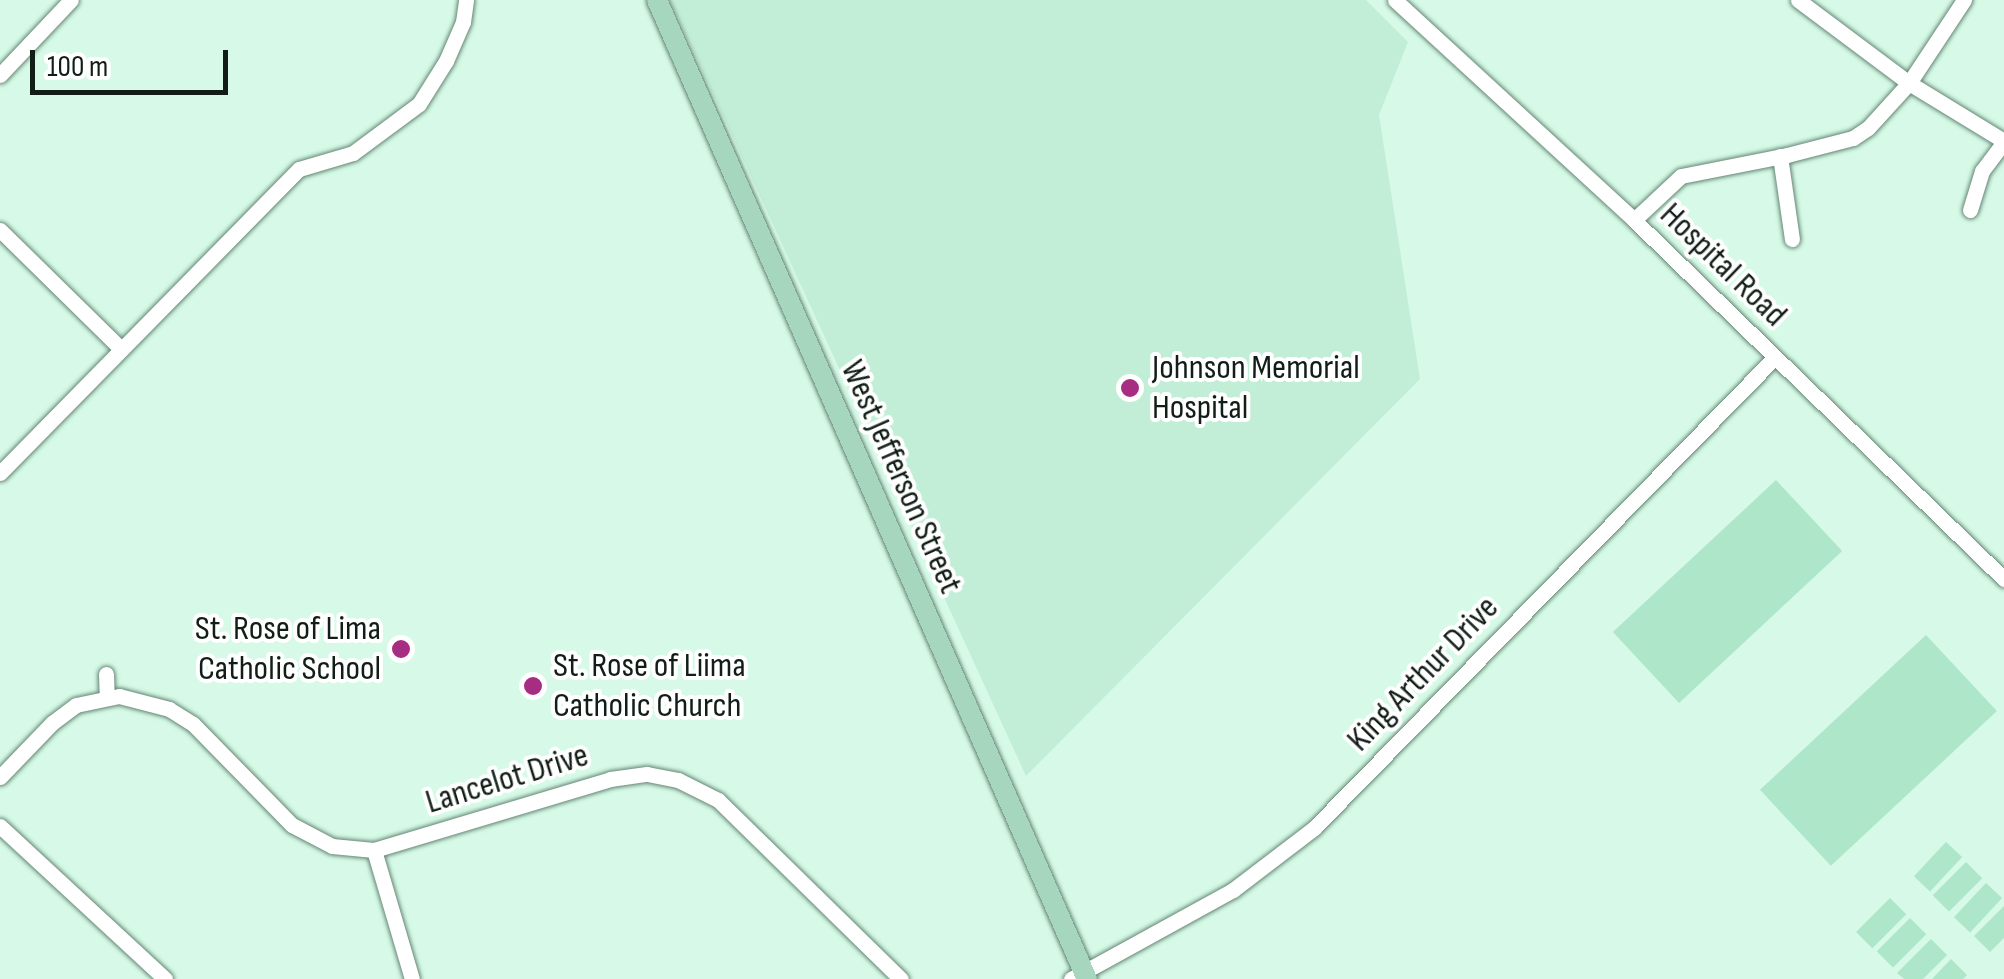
<!DOCTYPE html>
<style>
body{margin:0}
#map{position:relative;width:2004px;height:979px;overflow:hidden;background:#d6fae7;font-family:"Sofia Sans Condensed",sans-serif}
div>[style]{position:absolute}
.built>*{inset:0;background:#c2eed7}
.green>*{inset:0;background:#ade6c8;transform-origin:0 0}
.roads{filter:drop-shadow(0 0 2px #658575) drop-shadow(0 0 2px #658575)}
.minor>*{height:15px;margin:-7.5px;padding:0 7.5px;transform-origin:7.5px;border-radius:7.5px;background:#fff}
.major>*{height:20px;margin:-10px;padding:0 10px;transform-origin:10px;border-radius:10px;background:#a7d6bf}
.dots>*{width:28px;height:28px;translate:-50% -50%;box-sizing:border-box;border:5px solid #fff;border-radius:50%}
span{translate:-50% -50%;white-space:nowrap;text-align:center;line-height:1.15;-webkit-text-stroke:8px #fff;paint-order:stroke}
.street-label{font-size:35px;color:#111e17}
.poi-label{font-size:35px;color:#111e17}
.left{translate:0 -50%;text-align:left}
.right{translate:-100% -50%;text-align:right}
.scale{position:absolute;left:30px;top:50px;width:198px;height:45px;box-sizing:border-box;border:5px solid #111e17;border-top:0;padding-left:12px;font-size:30px;line-height:35px;white-space:nowrap;color:#111e17;-webkit-text-stroke:8px #fff;paint-order:stroke}
</style>
<div id="map">
<div class="built">
<div style="clip-path:polygon(670px 0,1366px 0,1408px 42px,1379px 115px,1420px 379px,1026px 776px)"></div>
</div>
<div class="green">
<div style="left:1776px;top:480px;width:97px;height:223px;rotate:47deg"></div>
<div style="left:1926px;top:635px;width:104px;height:227px;rotate:47deg"></div>
<div style="left:1946px;top:842px;width:22px;height:47px;rotate:43deg"></div>
<div style="left:1966px;top:862px;width:23px;height:47px;rotate:45deg"></div>
<div style="left:1986px;top:883px;width:22px;height:47px;rotate:43deg"></div>
<div style="left:1890px;top:898px;width:23px;height:48px;rotate:45deg"></div>
<div style="clip-path:polygon(2004px 906px,2004px 938px,1990px 952px,1974px 936px)"></div>
<div style="left:1910px;top:918px;width:23px;height:47px;rotate:45deg"></div>
<div style="clip-path:polygon(1931px 939px,1947px 955px,1923px 979px,1904px 979px,1897px 973px)"></div>
<div style="clip-path:polygon(1951px 959px,1967px 975px,1963px 979px,1932px 979px)"></div>
</div>
<div class="roads">
<div class="minor">
<div style="left:1395px;top:0;width:325px;rotate:42.6deg"></div>
<div style="left:1634px;top:220px;width:516px;rotate:44.14deg"></div>
<div style="left:1798px;top:0;width:139px;rotate:36.8deg"></div>
<div style="left:1909px;top:83px;width:111px;rotate:31.4deg"></div>
<div style="left:0;top:75px;width:103px;rotate:-46.6deg"></div>
<div style="left:1780px;top:156px;width:84px;rotate:81.8deg"></div>
<div style="left:1970px;top:210px;width:41px;rotate:-72.9deg"></div>
<div style="left:1982px;top:171px;width:36px;rotate:-53deg"></div>
<div style="left:1634px;top:220px;width:64px;rotate:-43.1deg"></div>
<div style="left:1681px;top:176px;width:108px;rotate:-11.2deg"></div>
<div style="left:1787px;top:155px;width:68px;rotate:-14.4deg"></div>
<div style="left:1853px;top:138px;width:18px;rotate:-34deg"></div>
<div style="left:1868px;top:128px;width:61px;rotate:-47.7deg"></div>
<div style="left:1909px;top:83px;width:100px;rotate:-56.5deg"></div>
<div style="left:0;top:230px;width:170px;rotate:44.5deg"></div>
<div style="left:0;top:473px;width:426px;rotate:-45.5deg"></div>
<div style="left:299px;top:169px;width:56px;rotate:-16.5deg"></div>
<div style="left:353px;top:153px;width:82px;rotate:-36.6deg"></div>
<div style="left:419px;top:104px;width:51px;rotate:-57.9deg"></div>
<div style="left:446px;top:61px;width:43px;rotate:-66.4deg"></div>
<div style="left:463px;top:22px;width:22px;rotate:-82deg"></div>
<div style="left:106px;top:674px;width:23px;rotate:88deg"></div>
<div style="left:0;top:777px;width:75px;rotate:-46.1deg"></div>
<div style="left:52px;top:723px;width:30px;rotate:-37deg"></div>
<div style="left:76px;top:705px;width:44px;rotate:-11.8deg"></div>
<div style="left:119px;top:696px;width:52px;rotate:14.6deg"></div>
<div style="left:169px;top:709px;width:28px;rotate:32deg"></div>
<div style="left:193px;top:724px;width:141px;rotate:45.6deg"></div>
<div style="left:292px;top:825px;width:45px;rotate:27.7deg"></div>
<div style="left:332px;top:846px;width:42px;rotate:5.4deg"></div>
<div style="left:374px;top:850px;width:246px;rotate:-16.7deg"></div>
<div style="left:610px;top:779px;width:37px;rotate:-8deg"></div>
<div style="left:647px;top:774px;width:32px;rotate:11deg"></div>
<div style="left:678px;top:780px;width:45px;rotate:26.6deg"></div>
<div style="left:718px;top:800px;width:256px;rotate:44.4deg"></div>
<div style="left:0;top:826px;width:225px;rotate:42.8deg"></div>
<div style="left:374px;top:850px;width:134px;rotate:73.6deg"></div>
<div style="left:1071px;top:979px;width:185px;rotate:-28.8deg"></div>
<div style="left:1233px;top:890px;width:102px;rotate:-37.4deg"></div>
<div style="left:1314px;top:828px;width:659px;rotate:-45.61deg"></div>
</div>
<div class="major">
<div style="left:657px;top:0;width:1069px;rotate:66.29deg"></div>
</div>
</div>
<div class="dots">
<div style="left:1130px;top:388px;background:#a62d82"></div>
<div style="left:401px;top:649px;background:#a62d82"></div>
<div style="left:533px;top:686px;background:#a62d82"></div>
</div>
<div class="street-label">
<span style="left:1723px;top:265px;rotate:44deg">Hospital Road</span>
<span style="left:901px;top:477px;rotate:66deg">West Jefferson Street</span>
<span style="left:1423px;top:674px;rotate:-46deg">King Arthur Drive</span>
<span style="left:507px;top:779px;rotate:-17deg">Lancelot Drive</span>
</div>
<div class="poi-label">
<span class="left" style="left:1152px;top:388px">Johnson Memorial<br>Hospital</span>
<span class="right" style="left:381px;top:649px">St. Rose of Lima<br>Catholic School</span>
<span class="left" style="left:553px;top:686px">St. Rose of Liima<br>Catholic Church</span>
</div>
<div class="scale">100 m</div>
</div>
